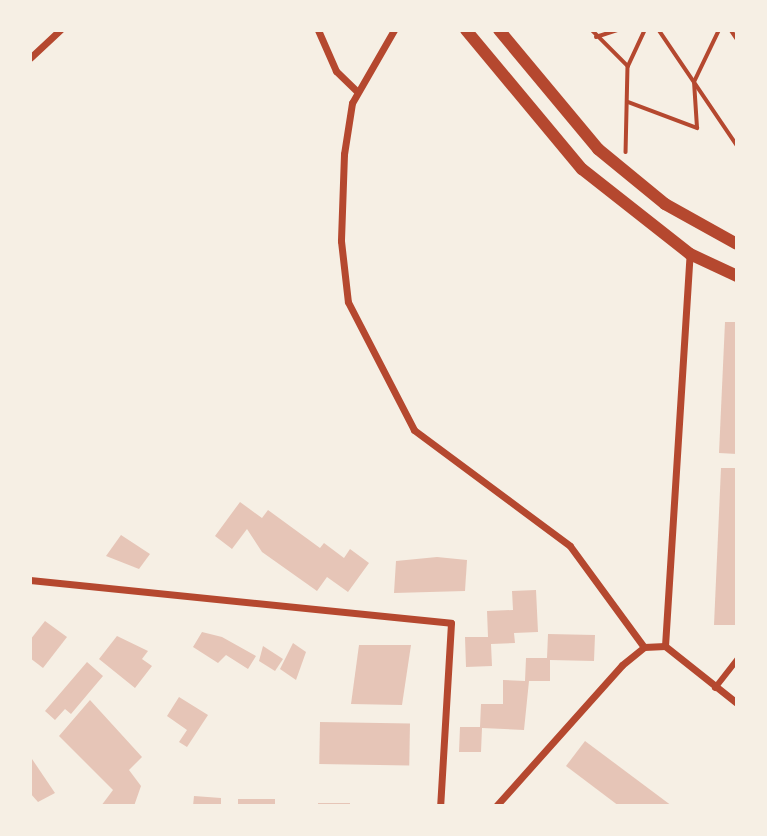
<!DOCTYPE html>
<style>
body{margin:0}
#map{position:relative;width:767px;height:836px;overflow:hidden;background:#f6efe4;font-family:"Noto Serif",serif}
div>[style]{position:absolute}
.building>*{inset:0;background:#e6c5b7;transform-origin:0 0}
.path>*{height:3.5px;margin:-1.75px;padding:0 1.75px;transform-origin:1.75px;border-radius:1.75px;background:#b5482f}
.pedestrian>*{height:6px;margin:-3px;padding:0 3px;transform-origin:3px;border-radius:3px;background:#b5482f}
.minor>*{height:7px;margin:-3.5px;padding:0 3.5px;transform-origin:3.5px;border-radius:3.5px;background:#b5482f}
.tertiary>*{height:12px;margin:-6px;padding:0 6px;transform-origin:6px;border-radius:6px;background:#b5482f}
span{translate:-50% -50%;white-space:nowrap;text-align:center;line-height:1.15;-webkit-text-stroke:7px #f6efe4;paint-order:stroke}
.frame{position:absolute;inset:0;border:32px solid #f6efe4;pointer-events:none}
</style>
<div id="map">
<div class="building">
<div style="clip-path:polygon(725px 322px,737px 322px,737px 454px,719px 453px)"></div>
<div style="clip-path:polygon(721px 468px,737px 468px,737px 625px,714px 625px)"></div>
<div style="clip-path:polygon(240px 502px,262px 518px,268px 510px,320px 548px,324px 543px,344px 558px,350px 549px,369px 563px,348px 592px,327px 577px,317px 591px,262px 552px,247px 529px,232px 549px,215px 536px)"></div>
<div style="clip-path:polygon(121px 535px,150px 554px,139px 569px,106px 556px)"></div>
<div style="clip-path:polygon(437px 557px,467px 560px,465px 591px,394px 593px,396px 561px)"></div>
<div style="clip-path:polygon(536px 590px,538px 632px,514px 633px,515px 643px,491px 644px,492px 666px,466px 667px,465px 637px,488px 637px,487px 611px,513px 610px,512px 591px)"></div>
<div style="clip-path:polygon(45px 621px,67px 637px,43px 668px,30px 658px,30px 640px)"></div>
<div style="clip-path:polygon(202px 632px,222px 637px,256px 656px,248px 669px,226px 655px,218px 663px,193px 647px)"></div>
<div style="clip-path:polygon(548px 634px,595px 635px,594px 661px,550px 660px,550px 681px,529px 681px,524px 730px,482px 728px,481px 752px,459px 752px,460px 727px,480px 727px,481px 704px,503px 704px,503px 680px,525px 681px,526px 658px,547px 658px)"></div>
<div style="clip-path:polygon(117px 636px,148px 651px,142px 659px,152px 666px,135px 688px,99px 659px)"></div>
<div style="clip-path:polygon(293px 643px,306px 652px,296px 680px,280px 669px)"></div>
<div style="clip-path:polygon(359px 645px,411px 645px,402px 705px,351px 704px)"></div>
<div style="clip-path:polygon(263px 646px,283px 659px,275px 671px,259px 661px)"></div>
<div style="clip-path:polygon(87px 662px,103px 676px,71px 714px,65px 709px,55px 720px,45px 711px)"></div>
<div style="clip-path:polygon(179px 697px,208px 715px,187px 747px,179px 742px,187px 730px,167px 716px)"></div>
<div style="clip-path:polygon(90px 700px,142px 757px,129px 770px,141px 786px,134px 806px,101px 806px,113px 790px,59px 736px)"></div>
<div style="left:320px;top:722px;width:90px;height:42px;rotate:1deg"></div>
<div style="clip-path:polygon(585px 741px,672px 806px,619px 806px,566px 766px)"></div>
<div style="clip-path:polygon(30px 756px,55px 793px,38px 802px,30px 793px)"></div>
<div style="clip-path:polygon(194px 796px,221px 798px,221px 806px,193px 806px)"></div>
<div style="left:238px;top:799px;width:37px;height:7px"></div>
<div style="left:318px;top:803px;width:32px;height:3px"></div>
</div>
<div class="path">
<div style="left:592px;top:30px;width:51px;rotate:45deg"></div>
<div style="left:628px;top:66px;width:86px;rotate:91.3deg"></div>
<div style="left:659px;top:30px;width:139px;rotate:55.9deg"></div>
<div style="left:731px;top:30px;width:11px;rotate:56deg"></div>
<div style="left:596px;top:37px;width:22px;rotate:-18deg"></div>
<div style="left:628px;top:66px;width:40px;rotate:-65deg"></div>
<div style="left:628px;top:102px;width:74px;rotate:20.6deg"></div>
<div style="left:697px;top:128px;width:46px;rotate:-93.7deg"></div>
<div style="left:694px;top:82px;width:58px;rotate:-64.3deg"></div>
</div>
<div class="pedestrian">
<div style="left:715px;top:688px;width:36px;rotate:-52deg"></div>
</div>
<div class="minor">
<div style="left:318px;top:30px;width:45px;rotate:66.3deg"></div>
<div style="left:336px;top:71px;width:29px;rotate:44deg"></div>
<div style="left:394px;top:30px;width:84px;rotate:119.9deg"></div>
<div style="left:352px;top:103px;width:52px;rotate:98.9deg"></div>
<div style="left:344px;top:154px;width:87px;rotate:92deg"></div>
<div style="left:341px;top:241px;width:61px;rotate:83.5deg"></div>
<div style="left:348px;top:302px;width:144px;rotate:62.7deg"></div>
<div style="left:414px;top:430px;width:194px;rotate:36.6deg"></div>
<div style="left:570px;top:546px;width:125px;rotate:53.8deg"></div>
<div style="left:30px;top:58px;width:41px;rotate:-43deg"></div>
<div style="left:30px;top:580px;width:423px;rotate:5.8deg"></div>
<div style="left:451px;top:623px;width:183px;rotate:93.4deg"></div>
<div style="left:665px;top:646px;width:393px;rotate:-86.4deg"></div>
<div style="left:665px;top:646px;width:92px;rotate:38.4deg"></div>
<div style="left:496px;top:806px;width:189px;rotate:-48.2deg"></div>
<div style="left:622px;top:665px;width:28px;rotate:-39deg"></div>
<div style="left:644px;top:647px;width:21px;rotate:-3deg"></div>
</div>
<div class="tertiary">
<div style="left:466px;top:30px;width:181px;rotate:50.2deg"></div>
<div style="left:582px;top:169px;width:137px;rotate:38.2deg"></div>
<div style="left:690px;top:254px;width:52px;rotate:25.1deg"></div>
<div style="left:499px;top:30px;width:155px;rotate:50.2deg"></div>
<div style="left:598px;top:149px;width:87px;rotate:39.4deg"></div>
<div style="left:665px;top:204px;width:82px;rotate:29.1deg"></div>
</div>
<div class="frame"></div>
</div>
